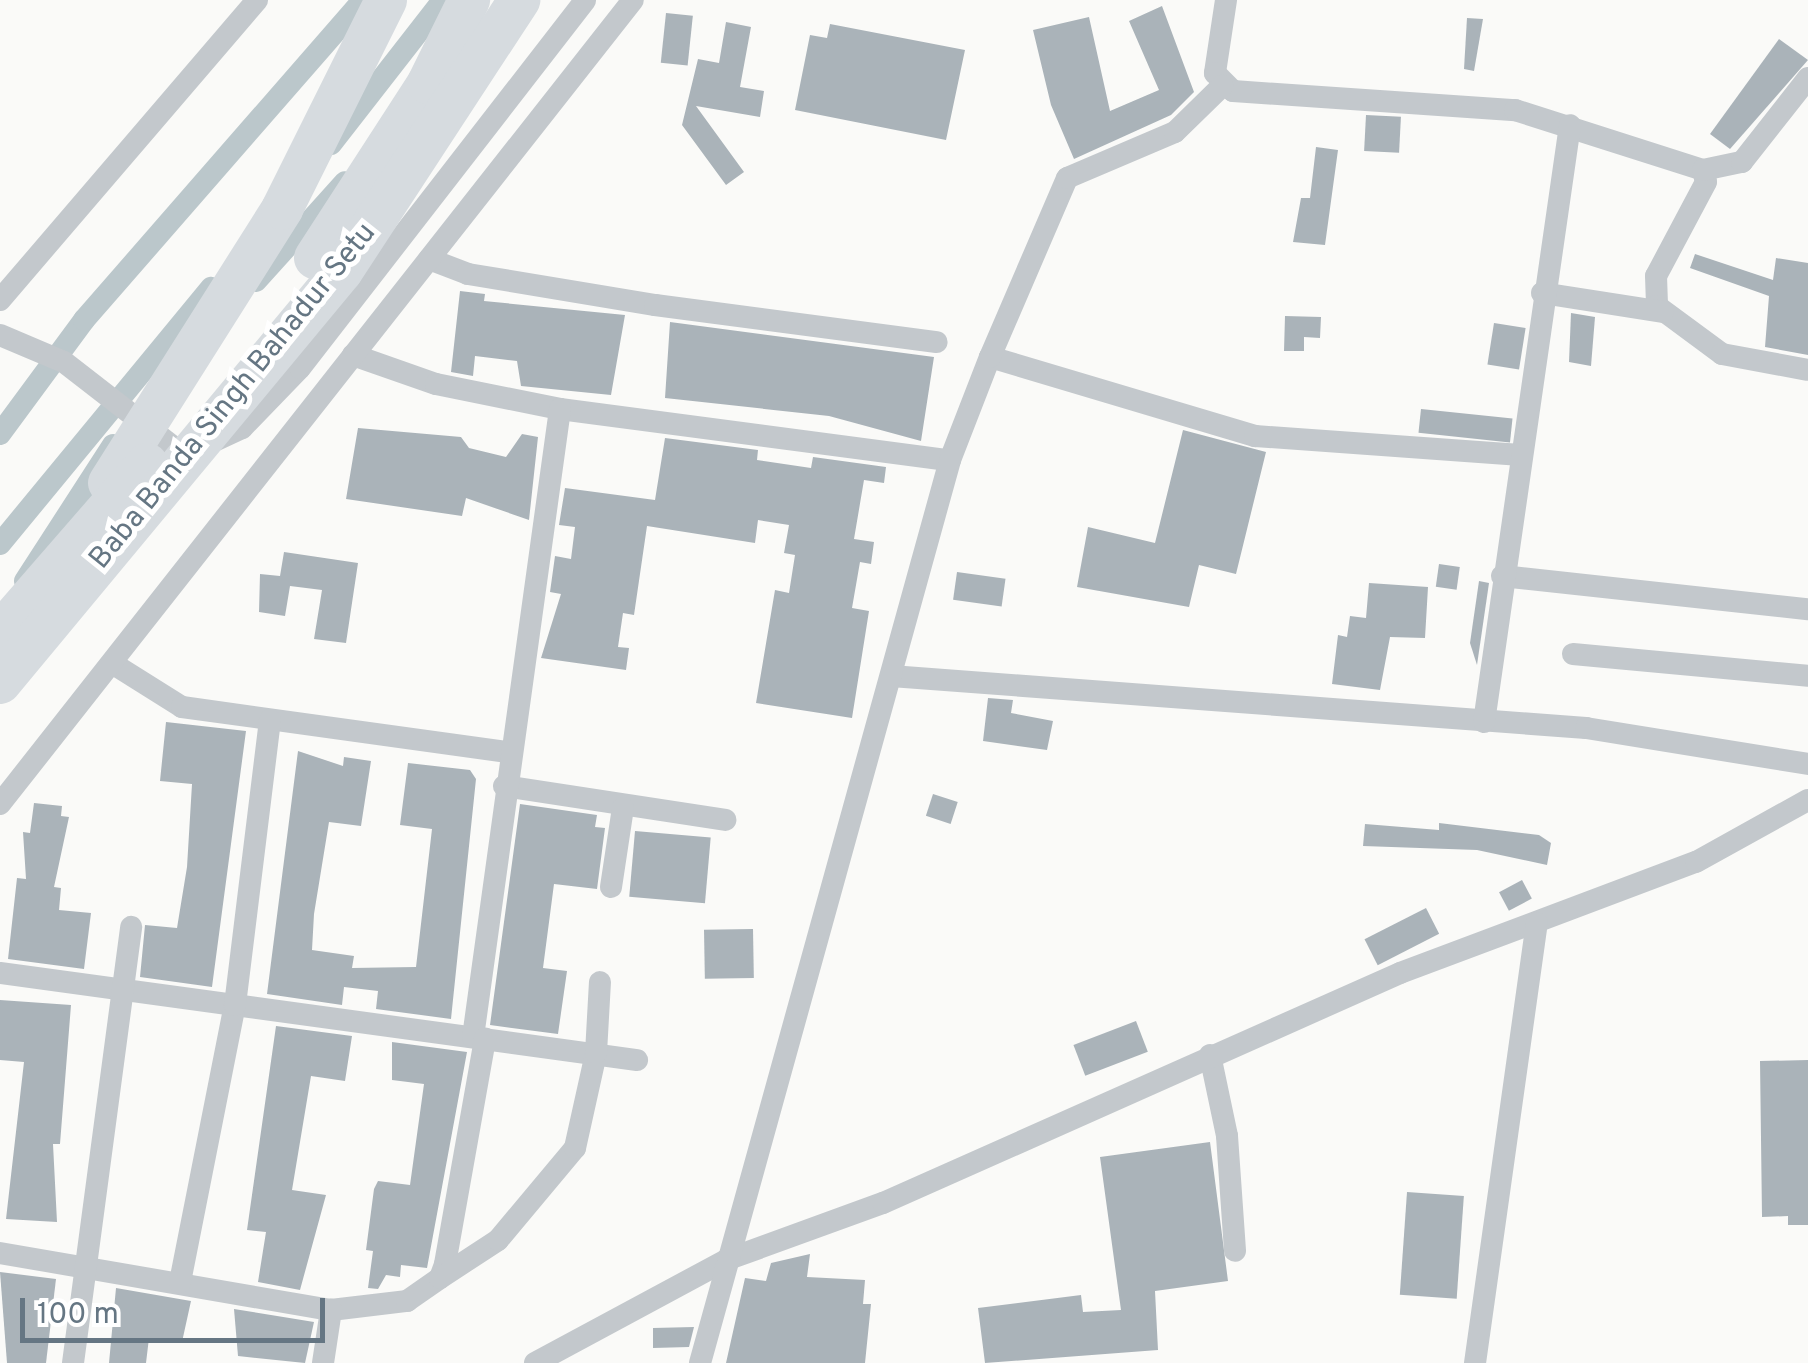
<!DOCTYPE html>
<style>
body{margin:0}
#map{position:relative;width:1808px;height:1363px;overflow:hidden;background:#fafaf8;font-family:Overpass,sans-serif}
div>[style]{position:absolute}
.canal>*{height:22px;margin:-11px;padding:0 11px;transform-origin:11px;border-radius:11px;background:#bbc7cb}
.building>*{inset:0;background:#aab3b9;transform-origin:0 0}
.street>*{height:22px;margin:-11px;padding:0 11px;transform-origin:11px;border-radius:11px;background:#c3c8cc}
.highway>*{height:42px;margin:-21px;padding:0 21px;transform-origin:21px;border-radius:21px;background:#d6dbdf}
span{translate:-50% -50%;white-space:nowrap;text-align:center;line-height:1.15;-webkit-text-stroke:10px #fff;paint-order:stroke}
.street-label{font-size:30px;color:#657683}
.scale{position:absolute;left:20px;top:1298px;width:305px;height:45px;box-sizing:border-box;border:5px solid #657683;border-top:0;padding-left:12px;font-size:30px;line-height:35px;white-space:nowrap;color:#657683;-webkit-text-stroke:8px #fff;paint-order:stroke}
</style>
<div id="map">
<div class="canal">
<div style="left:331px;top:144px;width:182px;rotate:-52.1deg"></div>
<div style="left:256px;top:281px;width:133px;rotate:-48deg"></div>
<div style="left:0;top:434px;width:142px;rotate:-53.6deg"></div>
<div style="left:84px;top:320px;width:425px;rotate:-48.9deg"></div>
<div style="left:0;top:544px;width:332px;rotate:-50.5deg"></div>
<div style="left:25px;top:581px;width:162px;rotate:-57.1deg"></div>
</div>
<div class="building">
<div style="clip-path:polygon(1162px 6px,1194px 92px,1171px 115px,1074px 159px,1051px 105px,1033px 30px,1089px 17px,1110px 111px,1159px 90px,1129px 21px)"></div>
<div style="left:666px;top:13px;width:27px;height:50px;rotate:6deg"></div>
<div style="clip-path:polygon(1467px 18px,1483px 19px,1474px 71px,1464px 69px)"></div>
<div style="clip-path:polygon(726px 22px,751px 27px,740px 87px,764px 91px,760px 117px,696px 106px,744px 172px,726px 185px,682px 125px,698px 59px,719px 63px)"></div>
<div style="clip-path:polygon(830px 24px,965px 50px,946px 140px,795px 110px,810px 35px,827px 38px)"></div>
<div style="clip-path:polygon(1779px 39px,1808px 60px,1730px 149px,1710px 134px)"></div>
<div style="left:1366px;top:115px;width:35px;height:36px;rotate:3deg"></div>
<div style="clip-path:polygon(1316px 147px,1338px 150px,1325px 245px,1293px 242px,1301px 198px,1310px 198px)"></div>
<div style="clip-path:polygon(1695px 254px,1773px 280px,1776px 258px,1808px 263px,1808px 355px,1765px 347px,1769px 296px,1690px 268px)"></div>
<div style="clip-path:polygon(460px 291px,485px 294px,484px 301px,625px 315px,611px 395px,521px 386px,517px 361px,475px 356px,473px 376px,451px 372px)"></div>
<div style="clip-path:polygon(1571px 313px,1595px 317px,1591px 366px,1569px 362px)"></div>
<div style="clip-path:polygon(1285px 316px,1321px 317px,1320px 338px,1304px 337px,1304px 351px,1284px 351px)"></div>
<div style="clip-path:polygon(670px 322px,934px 357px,921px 441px,829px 416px,665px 398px)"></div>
<div style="left:1494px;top:323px;width:32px;height:42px;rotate:9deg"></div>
<div style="left:1421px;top:409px;width:92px;height:24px;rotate:6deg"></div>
<div style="clip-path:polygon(358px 428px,461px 437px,469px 448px,506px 457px,522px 434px,538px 437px,529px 520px,466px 498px,462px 516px,346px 499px)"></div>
<div style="clip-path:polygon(1183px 430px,1266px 452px,1236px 574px,1199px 565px,1189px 607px,1077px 587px,1088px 527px,1155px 543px)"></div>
<div style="clip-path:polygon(665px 438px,758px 450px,757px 460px,811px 468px,813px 457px,886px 467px,884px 483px,864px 480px,854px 539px,874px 542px,871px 564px,860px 562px,852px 608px,869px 611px,852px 718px,756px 703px,775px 590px,789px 593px,795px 555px,784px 553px,789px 525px,758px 520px,755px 543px,647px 526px,634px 615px,623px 613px,618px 647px,629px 648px,626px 670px,541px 658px,561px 594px,550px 592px,555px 556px,571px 559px,575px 527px,559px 525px,565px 488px,655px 500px)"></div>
<div style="clip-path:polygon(284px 552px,358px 563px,346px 643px,314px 639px,322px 590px,290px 586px,285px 616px,259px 612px,260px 574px,280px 576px)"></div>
<div style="left:1439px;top:564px;width:21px;height:23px;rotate:8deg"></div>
<div style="left:957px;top:572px;width:49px;height:28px;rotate:8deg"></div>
<div style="clip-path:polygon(1479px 581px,1489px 583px,1477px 665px,1470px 643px)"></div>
<div style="clip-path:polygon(1369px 583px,1428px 587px,1425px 638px,1390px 637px,1380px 690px,1332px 684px,1338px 635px,1347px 637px,1350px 616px,1366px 618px)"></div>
<div style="clip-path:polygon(988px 698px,1013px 700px,1011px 713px,1053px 721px,1047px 750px,983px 741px)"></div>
<div style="clip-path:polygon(166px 722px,246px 731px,212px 987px,140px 977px,145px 925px,177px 928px,187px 867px,192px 784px,160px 781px)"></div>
<div style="clip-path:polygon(298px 751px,343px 766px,344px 757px,371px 761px,361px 826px,329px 822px,314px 914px,312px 950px,354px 956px,352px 968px,416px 967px,432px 829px,400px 825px,408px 763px,470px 770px,476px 779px,451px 1019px,376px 1009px,378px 991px,344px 987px,342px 1005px,267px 994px)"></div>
<div style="left:933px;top:794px;width:26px;height:23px;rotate:18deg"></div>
<div style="clip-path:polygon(34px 803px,62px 806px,61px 816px,69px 817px,54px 887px,61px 888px,59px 910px,91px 913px,84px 969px,8px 959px,17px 878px,26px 879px,23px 832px,30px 833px)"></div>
<div style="clip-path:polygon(520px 804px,597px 815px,595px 827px,605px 828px,597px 889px,554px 884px,543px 968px,567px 971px,558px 1034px,490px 1025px)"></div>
<div style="clip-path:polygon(1439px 823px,1539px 835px,1551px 843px,1547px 865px,1477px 850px,1363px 846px,1365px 824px,1439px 830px)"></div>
<div style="left:635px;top:831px;width:76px;height:66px;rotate:5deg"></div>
<div style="left:1522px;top:880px;width:21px;height:26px;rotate:62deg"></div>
<div style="left:1426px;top:908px;width:29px;height:69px;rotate:63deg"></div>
<div style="left:753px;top:929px;width:49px;height:49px;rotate:89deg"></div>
<div style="clip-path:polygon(0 1000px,71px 1005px,60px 1144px,53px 1144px,57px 1222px,6px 1219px,24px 1062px,0 1060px)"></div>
<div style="left:1136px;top:1021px;width:33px;height:67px;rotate:69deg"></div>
<div style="clip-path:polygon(276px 1026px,352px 1036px,345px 1081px,311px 1076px,292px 1190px,326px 1195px,300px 1290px,258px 1282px,266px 1232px,247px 1230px)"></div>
<div style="clip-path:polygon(392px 1042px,467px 1052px,427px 1268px,401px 1265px,400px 1277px,386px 1275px,378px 1289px,368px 1288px,373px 1251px,366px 1250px,374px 1189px,378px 1181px,410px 1185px,424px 1084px,392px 1080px)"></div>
<div style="clip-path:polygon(1808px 1060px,1808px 1225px,1788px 1225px,1788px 1216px,1762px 1217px,1760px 1061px)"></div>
<div style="clip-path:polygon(1210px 1142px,1228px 1281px,1155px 1291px,1158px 1350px,985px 1363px,978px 1308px,1081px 1295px,1083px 1312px,1121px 1310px,1100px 1157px)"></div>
<div style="left:1407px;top:1192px;width:57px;height:103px;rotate:4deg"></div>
<div style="clip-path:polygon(810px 1254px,807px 1277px,865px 1280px,863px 1304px,871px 1304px,865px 1363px,726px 1363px,745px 1278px,766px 1281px,771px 1263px)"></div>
<div style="clip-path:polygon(0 1272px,56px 1279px,46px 1363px,7px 1363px)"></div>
<div style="clip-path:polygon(116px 1288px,191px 1301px,182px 1342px,149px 1338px,146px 1363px,109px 1363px)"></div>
<div style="clip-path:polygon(234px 1309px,314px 1322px,305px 1363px,238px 1356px)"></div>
<div style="clip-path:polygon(694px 1327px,689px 1347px,653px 1348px,653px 1328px)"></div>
</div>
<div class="street">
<div style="left:1226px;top:0;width:74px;rotate:98.6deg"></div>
<div style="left:1215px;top:73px;width:25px;rotate:45deg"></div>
<div style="left:1233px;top:91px;width:283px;rotate:3.9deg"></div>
<div style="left:1515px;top:110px;width:197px;rotate:17.7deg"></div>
<div style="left:1703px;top:170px;width:12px;rotate:76deg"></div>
<div style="left:1706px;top:182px;width:106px;rotate:118deg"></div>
<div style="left:1656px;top:276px;width:30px;rotate:88deg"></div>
<div style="left:1657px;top:306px;width:81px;rotate:36.4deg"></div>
<div style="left:1722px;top:354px;width:87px;rotate:10.5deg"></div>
<div style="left:1703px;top:170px;width:40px;rotate:-12deg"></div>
<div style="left:1742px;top:162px;width:107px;rotate:-51.8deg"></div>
<div style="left:429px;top:259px;width:42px;rotate:21deg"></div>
<div style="left:468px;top:274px;width:190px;rotate:9.4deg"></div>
<div style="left:655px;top:305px;width:284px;rotate:7.5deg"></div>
<div style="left:1542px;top:293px;width:122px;rotate:8.9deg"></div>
<div style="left:0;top:300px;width:395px;rotate:-49.4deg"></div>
<div style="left:0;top:335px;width:69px;rotate:22.9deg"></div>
<div style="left:64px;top:362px;width:152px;rotate:37.8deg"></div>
<div style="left:184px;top:455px;width:64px;rotate:-25deg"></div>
<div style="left:242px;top:428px;width:83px;rotate:-46deg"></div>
<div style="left:300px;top:368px;width:465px;rotate:-52.2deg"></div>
<div style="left:353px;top:355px;width:88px;rotate:19.3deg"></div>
<div style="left:436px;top:384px;width:126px;rotate:11.4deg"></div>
<div style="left:560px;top:409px;width:393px;rotate:7.5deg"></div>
<div style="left:990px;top:357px;width:277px;rotate:16.6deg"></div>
<div style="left:1255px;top:436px;width:263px;rotate:4.1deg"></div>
<div style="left:1502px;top:576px;width:308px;rotate:6.2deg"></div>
<div style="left:1573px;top:654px;width:236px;rotate:5.3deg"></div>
<div style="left:115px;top:665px;width:79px;rotate:32.1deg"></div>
<div style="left:182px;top:707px;width:329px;rotate:7.9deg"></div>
<div style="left:891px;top:676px;width:697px;rotate:4.28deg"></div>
<div style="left:1586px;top:728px;width:225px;rotate:9.2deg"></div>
<div style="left:1484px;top:722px;width:603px;rotate:-81.8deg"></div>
<div style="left:504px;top:786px;width:224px;rotate:8.7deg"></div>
<div style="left:0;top:804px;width:1023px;rotate:-51.79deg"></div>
<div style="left:611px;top:887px;width:80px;rotate:-81.4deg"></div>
<div style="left:0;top:973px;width:643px;rotate:7.78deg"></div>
<div style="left:473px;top:1037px;width:634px;rotate:-82.11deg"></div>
<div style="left:1210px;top:1055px;width:83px;rotate:78.1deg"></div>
<div style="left:1227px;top:1136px;width:115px;rotate:86deg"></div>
<div style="left:0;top:1253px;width:336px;rotate:9.8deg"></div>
<div style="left:331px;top:1310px;width:77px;rotate:-6.8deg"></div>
<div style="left:407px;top:1301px;width:40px;rotate:-34.9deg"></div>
<div style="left:440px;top:1278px;width:15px;rotate:-70deg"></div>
<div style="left:445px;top:1264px;width:229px;rotate:-79.9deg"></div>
<div style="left:440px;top:1278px;width:69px;rotate:-33.2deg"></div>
<div style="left:498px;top:1240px;width:120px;rotate:-50.1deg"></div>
<div style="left:575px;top:1148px;width:97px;rotate:-77.5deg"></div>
<div style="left:596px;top:1053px;width:71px;rotate:-86.8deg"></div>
<div style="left:180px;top:1282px;width:282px;rotate:-78.8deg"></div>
<div style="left:235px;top:1005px;width:287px;rotate:-83deg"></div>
<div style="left:73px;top:1363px;width:440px;rotate:-82.4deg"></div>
<div style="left:323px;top:1363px;width:54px;rotate:-81.4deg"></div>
<div style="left:535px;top:1363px;width:217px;rotate:-28.3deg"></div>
<div style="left:726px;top:1260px;width:167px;rotate:-20deg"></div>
<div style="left:883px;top:1203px;width:566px;rotate:-23.98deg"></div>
<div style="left:1400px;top:973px;width:316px;rotate:-20.6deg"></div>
<div style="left:1696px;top:862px;width:128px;rotate:-29deg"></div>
<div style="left:700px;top:1363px;width:937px;rotate:-74.52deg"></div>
<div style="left:950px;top:460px;width:110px;rotate:-68.8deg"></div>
<div style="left:990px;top:357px;width:195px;rotate:-66.7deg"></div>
<div style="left:1067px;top:178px;width:117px;rotate:-23.1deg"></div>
<div style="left:1175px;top:132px;width:66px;rotate:-44.4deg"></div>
<div style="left:1475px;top:1363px;width:444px;rotate:-82deg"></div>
</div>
<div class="highway">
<div style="left:315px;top:258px;width:208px;rotate:-57.1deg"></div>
<div style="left:428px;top:83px;width:93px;rotate:-63.7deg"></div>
<div style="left:109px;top:483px;width:324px;rotate:-57.7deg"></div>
<div style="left:282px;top:209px;width:233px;rotate:-63.5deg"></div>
<div style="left:0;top:633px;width:224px;rotate:-49deg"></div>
<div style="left:0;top:683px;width:535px;rotate:-50.3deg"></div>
<div style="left:342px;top:271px;width:324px;rotate:-56.8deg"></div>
</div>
<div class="street-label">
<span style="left:234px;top:397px;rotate:-51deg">Baba Banda Singh Bahadur Setu</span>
</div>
<div class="scale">100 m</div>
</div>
